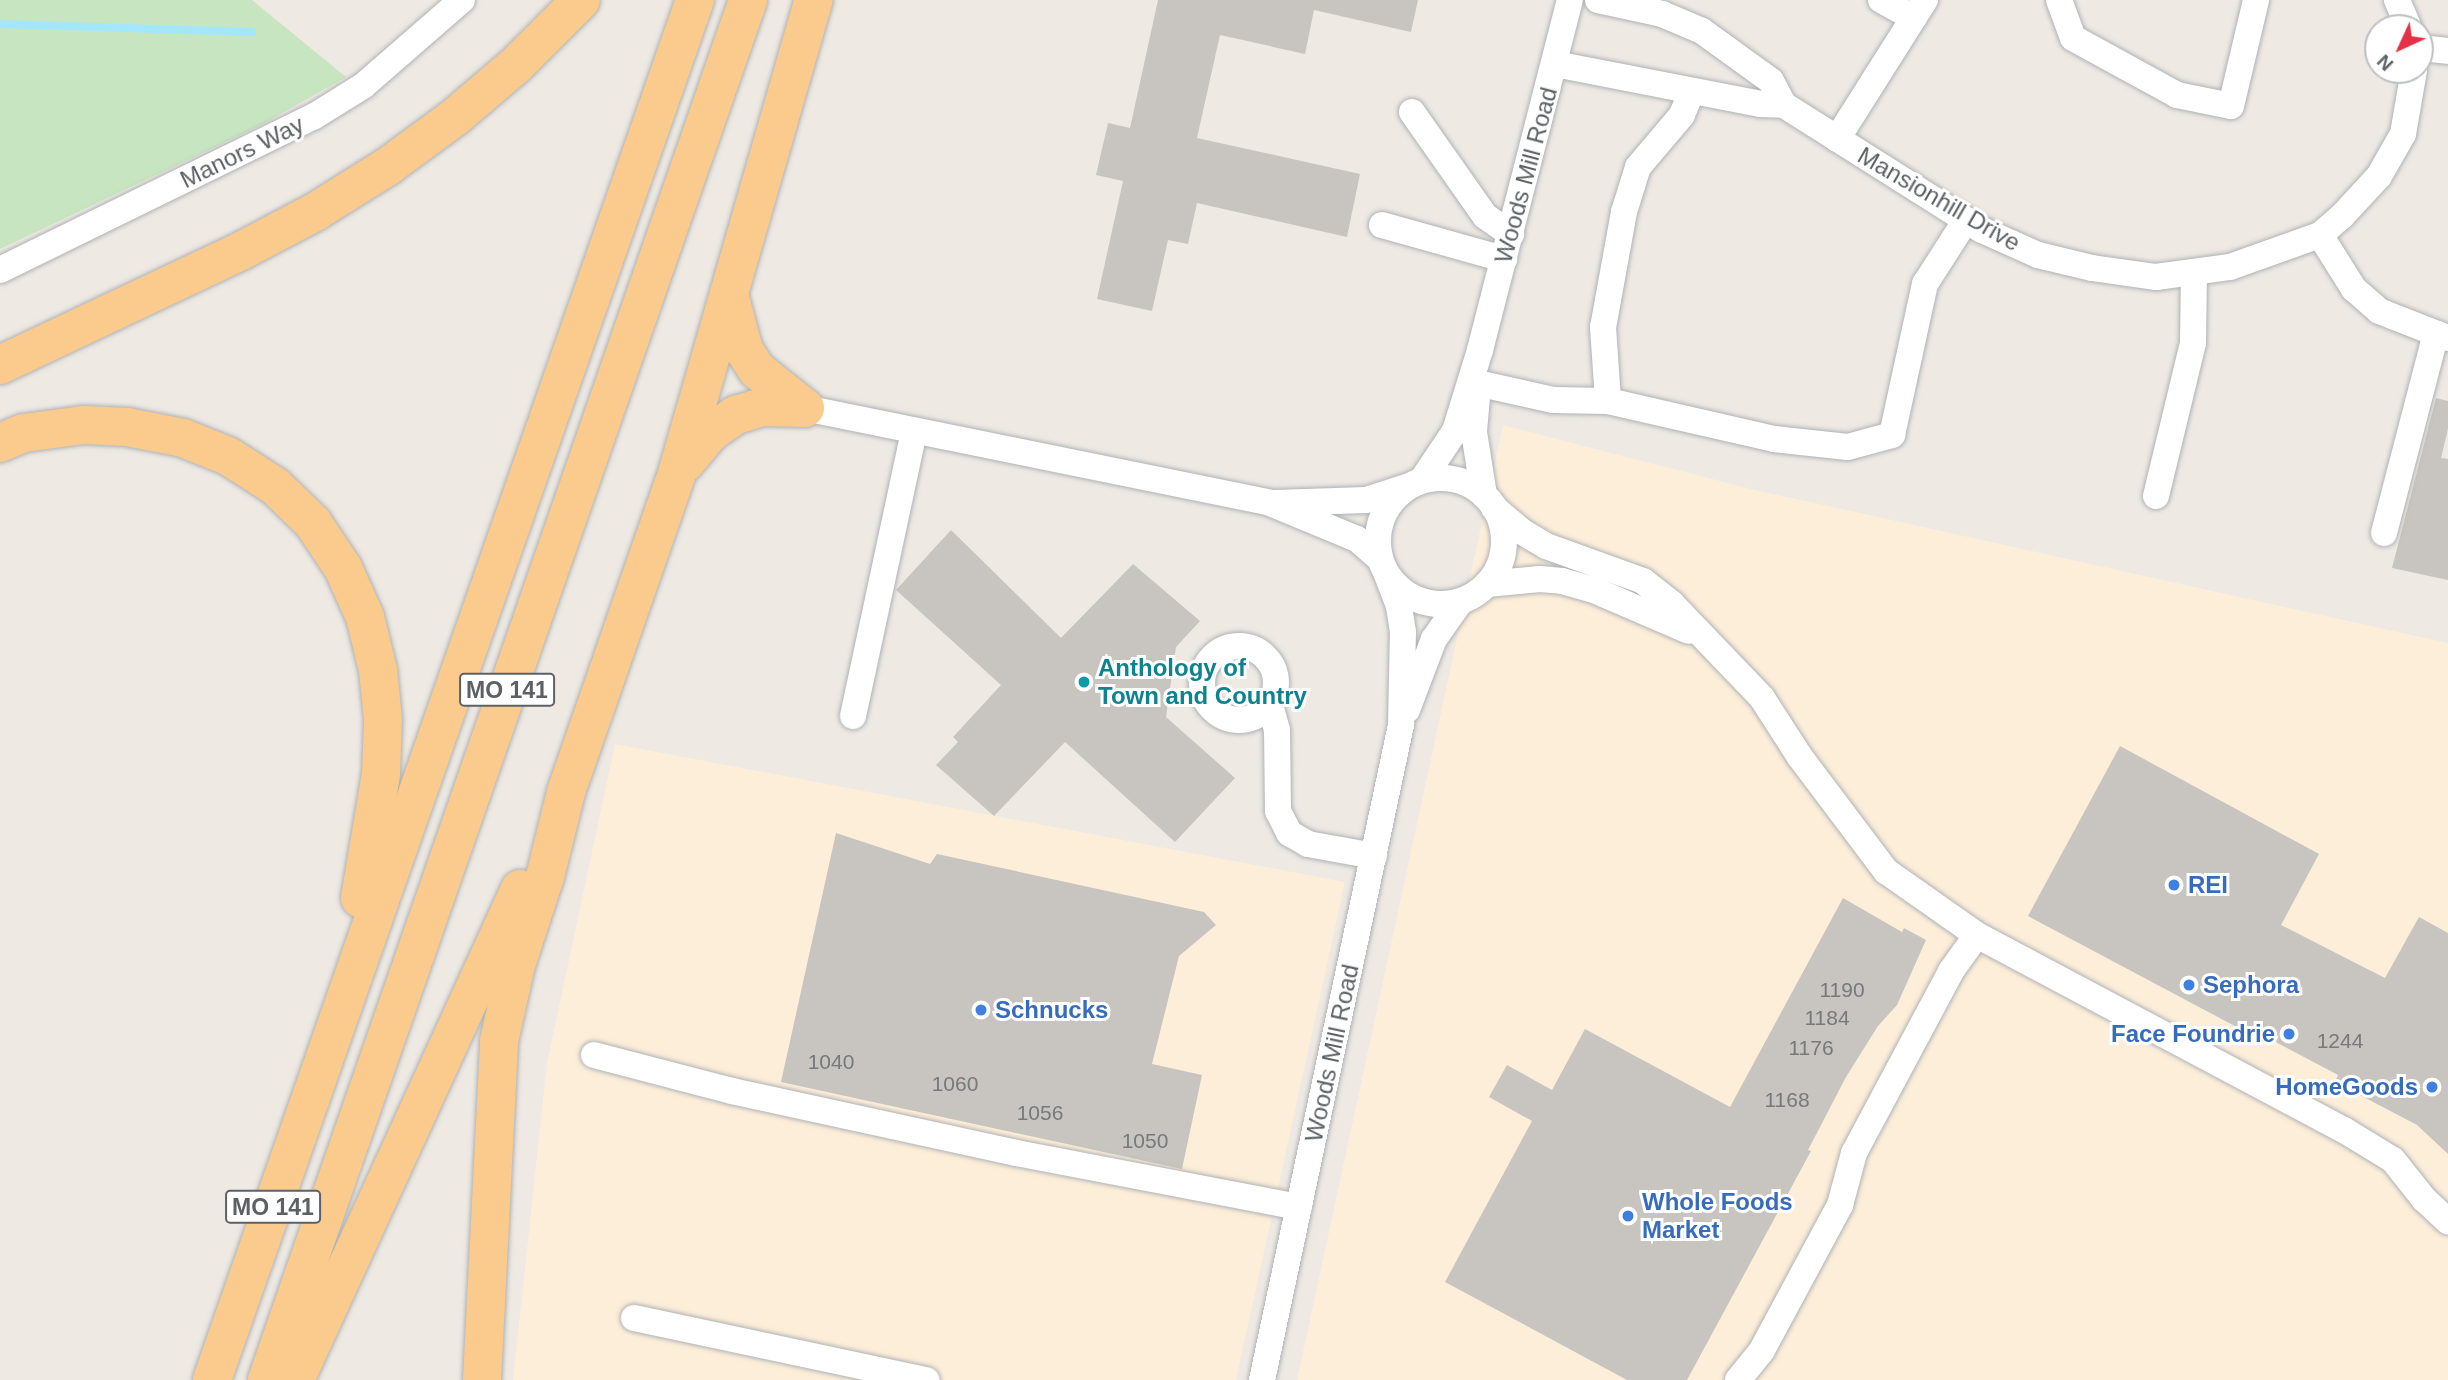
<!DOCTYPE html>
<style>
body{margin:0}
#map{position:relative;width:2448px;height:1380px;overflow:hidden;background:#eee9e3;font-family:Helvetica,sans-serif}
div>[style]{position:absolute}
.commercial>*{inset:0;background:#fdeed9}
.green>*{inset:0;background:#c7e5c0}
.stream>*{height:8px;margin:-4px;padding:0 4px;transform-origin:4px;border-radius:4px;background:#a4e7fd}
.building>*{inset:0;background:#c8c4bf}
.roads{filter:drop-shadow(0 0 2px #afb3b6) drop-shadow(0 0 2px #afb3b6)}
.minor>*{height:26px;margin:-13px;padding:0 13px;transform-origin:13px;border-radius:13px;background:#fff}
.minor>.ring{margin:-13px;padding:0;box-sizing:content-box;background:none;border:26px solid #fff;border-radius:50%}
.highway>*{height:38px;margin:-19px;padding:0 19px;transform-origin:19px;border-radius:19px;background:#fbca8d}
.dots>*{width:19px;height:19px;translate:-50% -50%;box-sizing:border-box;border:4px solid #fff;border-radius:50%}
span{translate:-50% -50%;white-space:nowrap;text-align:center;line-height:1.15;-webkit-text-stroke:6px #fff;paint-order:stroke}
.number-label{font-size:21px;color:#767a7b}
.number-label span{-webkit-text-stroke-width:0}
.shield-label span{padding:2px 5px;background:#fff;border:2px solid;border-radius:5px;-webkit-text-stroke-width:0}
.shield-label{font-size:23px;color:#5b6164;font-weight:700}
.street-label{font-size:24px;color:#5b6164}
.culture-label{font-size:24px;color:#0d838f;font-weight:700}
.left{translate:0 -50%;text-align:left}
.shop-label{font-size:24px;color:#366cbe;font-weight:700}
.right{translate:-100% -50%;text-align:right}
.north{position:absolute;left:2364px;top:14px;width:70px;height:70px;box-sizing:border-box;background:#fff;border:2px solid #bdc0c1;border-radius:50%;rotate:225deg;font-size:19px;font-weight:700;line-height:28px;text-align:center;color:#5b6164}
.north::after{content:'';display:block;margin:auto;width:24px;height:32px;background:#e53146;clip-path:polygon(50% 0,100% 100%,50% 72%,0 100%)}
</style>
<div id="map">
<div class="commercial">
<div style="clip-path:polygon(1503px 425px,1751px 489px,2448px 643px,2448px 1380px,1297px 1380px)"></div>
<div style="clip-path:polygon(615px 744px,1345px 882px,1236px 1380px,513px 1380px,547px 1063px)"></div>
</div>
<div class="green">
<div style="clip-path:polygon(0 0,252px 0,346px 77px,259px 126px,0 249px)"></div>
</div>
<div class="stream">
<div style="left:0;top:24px;width:252px;rotate:1.8deg"></div>
</div>
<div class="building">
<div style="clip-path:polygon(1158px 0,1418px 0,1411px 32px,1314px 10px,1305px 54px,1220px 35px,1197px 138px,1360px 174px,1347px 237px,1197px 203px,1188px 244px,1168px 240px,1152px 311px,1097px 299px,1123px 181px,1096px 175px,1108px 123px,1130px 128px)"></div>
<div style="clip-path:polygon(2436px 398px,2448px 401px,2448px 429px,2441px 458px,2448px 459px,2448px 580px,2392px 568px)"></div>
<div style="clip-path:polygon(951px 530px,1061px 638px,1133px 564px,1200px 621px,1176px 647px,1166px 717px,1235px 778px,1175px 842px,1065px 742px,994px 816px,936px 765px,958px 742px,953px 737px,1001px 685px,896px 590px)"></div>
<div style="clip-path:polygon(2120px 746px,2319px 854px,2281px 925px,2385px 978px,2419px 917px,2448px 933px,2448px 1154px,2417px 1125px,2335px 1082px,2338px 1075px,2270px 1039px,2261px 1040px,2028px 916px)"></div>
<div style="clip-path:polygon(836px 833px,930px 864px,937px 854px,1204px 912px,1216px 925px,1179px 956px,1152px 1064px,1202px 1075px,1182px 1169px,781px 1082px)"></div>
<div style="clip-path:polygon(1843px 898px,1902px 932px,1904px 928px,1926px 940px,1897px 1005px,1878px 1026px,1846px 1077px,1808px 1150px,1811px 1151px,1687px 1380px,1627px 1380px,1445px 1282px,1532px 1121px,1489px 1097px,1507px 1065px,1552px 1090px,1585px 1029px,1730px 1107px)"></div>
</div>
<div class="roads">
<div class="minor">
<div style="left:1598px;top:0;width:66px;rotate:12.3deg"></div>
<div style="left:1662px;top:14px;width:43px;rotate:23deg"></div>
<div style="left:1702px;top:31px;width:85px;rotate:35.9deg"></div>
<div style="left:1771px;top:81px;width:27px;rotate:62deg"></div>
<div style="left:1881px;top:0;width:37px;rotate:29deg"></div>
<div style="left:2059px;top:0;width:40px;rotate:69.8deg"></div>
<div style="left:2073px;top:38px;width:119px;rotate:28.7deg"></div>
<div style="left:2177px;top:95px;width:55px;rotate:11.5deg"></div>
<div style="left:2231px;top:106px;width:109px;rotate:-76.7deg"></div>
<div style="left:2397px;top:0;width:30px;rotate:67deg"></div>
<div style="left:2420px;top:48px;width:28px;rotate:6deg"></div>
<div style="left:1555px;top:64px;width:209px;rotate:11deg"></div>
<div style="left:1760px;top:104px;width:24px;rotate:2deg"></div>
<div style="left:1784px;top:105px;width:234px;rotate:32.3deg"></div>
<div style="left:1982px;top:230px;width:61px;rotate:24.1deg"></div>
<div style="left:2038px;top:255px;width:56px;rotate:13.5deg"></div>
<div style="left:2092px;top:268px;width:65px;rotate:8deg"></div>
<div style="left:2156px;top:277px;width:75px;rotate:-7.7deg"></div>
<div style="left:2230px;top:267px;width:96px;rotate:-19.6deg"></div>
<div style="left:2320px;top:235px;width:29px;rotate:-41deg"></div>
<div style="left:2342px;top:216px;width:54px;rotate:-47.2deg"></div>
<div style="left:2379px;top:176px;width:48px;rotate:-60.3deg"></div>
<div style="left:2403px;top:134px;width:65px;rotate:-80.2deg"></div>
<div style="left:1692px;top:91px;width:26px;rotate:113deg"></div>
<div style="left:1682px;top:115px;width:68px;rotate:130.2deg"></div>
<div style="left:1638px;top:167px;width:47px;rotate:107.3deg"></div>
<div style="left:1624px;top:212px;width:117px;rotate:100.3deg"></div>
<div style="left:1603px;top:327px;width:74px;rotate:86.1deg"></div>
<div style="left:1608px;top:401px;width:170px;rotate:12.9deg"></div>
<div style="left:1774px;top:439px;width:74px;rotate:6.2deg"></div>
<div style="left:1848px;top:447px;width:46px;rotate:-15.3deg"></div>
<div style="left:1892px;top:435px;width:155px;rotate:-77.7deg"></div>
<div style="left:1925px;top:284px;width:76px;rotate:-57.4deg"></div>
<div style="left:1412px;top:112px;width:127px;rotate:54.9deg"></div>
<div style="left:1485px;top:216px;width:32px;rotate:35deg"></div>
<div style="left:1837px;top:139px;width:165px;rotate:-57.7deg"></div>
<div style="left:1382px;top:225px;width:127px;rotate:15.6deg"></div>
<div style="left:2320px;top:235px;width:64px;rotate:57.8deg"></div>
<div style="left:2354px;top:289px;width:33px;rotate:41deg"></div>
<div style="left:2379px;top:311px;width:74px;rotate:21.4deg"></div>
<div style="left:0;top:270px;width:348px;rotate:-26.1deg"></div>
<div style="left:313px;top:117px;width:59px;rotate:-31.8deg"></div>
<div style="left:363px;top:86px;width:131px;rotate:-41deg"></div>
<div style="left:1477px;top:383px;width:78px;rotate:12.6deg"></div>
<div style="left:1553px;top:400px;width:55px;rotate:1deg"></div>
<div style="left:1477px;top:397px;width:35px;rotate:95deg"></div>
<div style="left:1474px;top:432px;width:64px;rotate:81deg"></div>
<div style="left:805px;top:408px;width:475px;rotate:11.5deg"></div>
<div style="left:1270px;top:503px;width:94px;rotate:22.5deg"></div>
<div style="left:1357px;top:539px;width:30px;rotate:41deg"></div>
<div class="ring" style="left:1378px;top:478px;width:100px;height:100px"></div>
<div style="left:1422px;top:480px;width:59px;rotate:-56deg"></div>
<div style="left:1455px;top:431px;width:85px;rotate:-72.8deg"></div>
<div style="left:1480px;top:350px;width:361px;rotate:-75.6deg"></div>
<div style="left:2156px;top:496px;width:157px;rotate:-76.4deg"></div>
<div style="left:2193px;top:343px;width:71px;rotate:-89.2deg"></div>
<div style="left:1275px;top:503px;width:91px;rotate:-1.9deg"></div>
<div style="left:1366px;top:500px;width:42px;rotate:-18deg"></div>
<div style="left:1494px;top:508px;width:35px;rotate:40deg"></div>
<div style="left:1521px;top:531px;width:29px;rotate:31deg"></div>
<div style="left:1546px;top:546px;width:103px;rotate:19.8deg"></div>
<div style="left:1643px;top:581px;width:37px;rotate:38deg"></div>
<div style="left:1672px;top:604px;width:130px;rotate:46.2deg"></div>
<div style="left:1762px;top:698px;width:70px;rotate:57.2deg"></div>
<div style="left:1800px;top:757px;width:143px;rotate:53deg"></div>
<div style="left:1886px;top:871px;width:111px;rotate:35.1deg"></div>
<div style="left:1977px;top:935px;width:416px;rotate:28deg"></div>
<div style="left:2344px;top:1130px;width:57px;rotate:31.5deg"></div>
<div style="left:2393px;top:1160px;width:50px;rotate:51.5deg"></div>
<div style="left:2424px;top:1199px;width:33px;rotate:43deg"></div>
<div style="left:2384px;top:533px;width:206px;rotate:-75.4deg"></div>
<div style="left:1487px;top:584px;width:53px;rotate:-5.4deg"></div>
<div style="left:1540px;top:579px;width:22px;rotate:5deg"></div>
<div style="left:1562px;top:581px;width:33px;rotate:16deg"></div>
<div style="left:1594px;top:590px;width:103px;rotate:23.3deg"></div>
<div class="ring" style="left:1202px;top:646px;width:48px;height:48px"></div>
<div style="left:1270px;top:704px;width:27px;rotate:75deg"></div>
<div style="left:1277px;top:730px;width:81px;rotate:89.3deg"></div>
<div style="left:1278px;top:811px;width:25px;rotate:63deg"></div>
<div style="left:1289px;top:833px;width:22px;rotate:30deg"></div>
<div style="left:1308px;top:844px;width:67px;rotate:10.3deg"></div>
<div style="left:1407px;top:710px;width:76px;rotate:-69.2deg"></div>
<div style="left:1434px;top:639px;width:45px;rotate:-54.9deg"></div>
<div style="left:853px;top:716px;width:291px;rotate:-77.9deg"></div>
<div style="left:594px;top:1055px;width:143px;rotate:14.6deg"></div>
<div style="left:732px;top:1091px;width:291px;rotate:12.3deg"></div>
<div style="left:1016px;top:1153px;width:288px;rotate:10.8deg"></div>
<div style="left:634px;top:1318px;width:299px;rotate:12deg"></div>
<div style="left:1262px;top:1380px;width:670px;rotate:-78.02deg"></div>
<div style="left:1401px;top:725px;width:93px;rotate:-88.8deg"></div>
<div style="left:1403px;top:632px;width:26px;rotate:-99deg"></div>
<div style="left:1399px;top:606px;width:34px;rotate:-111deg"></div>
<div style="left:1738px;top:1380px;width:38px;rotate:-51deg"></div>
<div style="left:1762px;top:1350px;width:165px;rotate:-61.7deg"></div>
<div style="left:1840px;top:1205px;width:54px;rotate:-74.9deg"></div>
<div style="left:1854px;top:1153px;width:206px;rotate:-61.9deg"></div>
<div style="left:1951px;top:971px;width:44px;rotate:-54.2deg"></div>
</div>
<div class="highway">
<div style="left:730px;top:298px;width:54px;rotate:74.9deg"></div>
<div style="left:744px;top:350px;width:24px;rotate:57deg"></div>
<div style="left:757px;top:370px;width:61px;rotate:38.4deg"></div>
<div style="left:0;top:365px;width:267px;rotate:-25.3deg"></div>
<div style="left:241px;top:251px;width:84px;rotate:-27.8deg"></div>
<div style="left:315px;top:212px;width:85px;rotate:-32deg"></div>
<div style="left:387px;top:167px;width:84px;rotate:-36.3deg"></div>
<div style="left:455px;top:117px;width:79px;rotate:-40.4deg"></div>
<div style="left:515px;top:66px;width:93px;rotate:-45deg"></div>
<div style="left:0;top:443px;width:26px;rotate:-23deg"></div>
<div style="left:24px;top:433px;width:60px;rotate:-7.7deg"></div>
<div style="left:83px;top:425px;width:44px;rotate:2.6deg"></div>
<div style="left:127px;top:427px;width:57px;rotate:11.1deg"></div>
<div style="left:183px;top:438px;width:48px;rotate:21.8deg"></div>
<div style="left:228px;top:456px;width:56px;rotate:32.6deg"></div>
<div style="left:275px;top:486px;width:53px;rotate:44.2deg"></div>
<div style="left:313px;top:523px;width:54px;rotate:56.3deg"></div>
<div style="left:343px;top:568px;width:54px;rotate:65.8deg"></div>
<div style="left:365px;top:617px;width:55px;rotate:76.2deg"></div>
<div style="left:378px;top:670px;width:49px;rotate:84.2deg"></div>
<div style="left:383px;top:719px;width:55px;rotate:92.1deg"></div>
<div style="left:381px;top:774px;width:126px;rotate:99.6deg"></div>
<div style="left:685px;top:463px;width:39px;rotate:-50deg"></div>
<div style="left:710px;top:433px;width:32px;rotate:-35deg"></div>
<div style="left:736px;top:415px;width:28px;rotate:-17deg"></div>
<div style="left:763px;top:407px;width:42px;rotate:1.4deg"></div>
<div style="left:212px;top:1380px;width:1462px;rotate:-70.71deg"></div>
<div style="left:267px;top:1380px;width:1461px;rotate:-70.78deg"></div>
<div style="left:295px;top:1380px;width:540px;rotate:-65.38deg"></div>
<div style="left:482px;top:1380px;width:339px;rotate:-87.1deg"></div>
<div style="left:499px;top:1041px;width:78px;rotate:-77.4deg"></div>
<div style="left:516px;top:965px;width:93px;rotate:-71.8deg"></div>
<div style="left:545px;top:877px;width:88px;rotate:-76.1deg"></div>
<div style="left:566px;top:792px;width:341px;rotate:-70.8deg"></div>
<div style="left:678px;top:470px;width:489px;rotate:-73.9deg"></div>
</div>
</div>
<div class="dots">
<div style="left:1084px;top:682px;background:#0f9aa8"></div>
<div style="left:2174px;top:885px;background:#3f7fe0"></div>
<div style="left:2189px;top:985px;background:#3f7fe0"></div>
<div style="left:981px;top:1010px;background:#3f7fe0"></div>
<div style="left:2289px;top:1034px;background:#3f7fe0"></div>
<div style="left:2432px;top:1087px;background:#3f7fe0"></div>
<div style="left:1628px;top:1216px;background:#3f7fe0"></div>
</div>
<div class="number-label">
<span style="left:1842px;top:990px">1190</span>
<span style="left:1827px;top:1018px">1184</span>
<span style="left:2340px;top:1041px">1244</span>
<span style="left:1811px;top:1048px">1176</span>
<span style="left:831px;top:1062px">1040</span>
<span style="left:955px;top:1084px">1060</span>
<span style="left:1787px;top:1100px">1168</span>
<span style="left:1040px;top:1113px">1056</span>
<span style="left:1145px;top:1141px">1050</span>
</div>
<div class="shield-label">
<span style="left:507px;top:690px">MO 141</span>
<span style="left:273px;top:1207px">MO 141</span>
</div>
<div class="street-label">
<span style="left:242px;top:152px;rotate:-26deg">Manors Way</span>
<span style="left:1526px;top:175px;rotate:-75deg">Woods Mill Road</span>
<span style="left:1939px;top:199px;rotate:30deg">Mansionhill Drive</span>
<span style="left:1332px;top:1053px;rotate:-78deg">Woods Mill Road</span>
</div>
<div class="culture-label">
<span class="left" style="left:1098px;top:682px">Anthology of<br>Town and Country</span>
</div>
<div class="shop-label">
<span class="left" style="left:2188px;top:885px">REI</span>
<span class="left" style="left:2203px;top:985px">Sephora</span>
<span class="left" style="left:995px;top:1010px">Schnucks</span>
<span class="right" style="left:2275px;top:1034px">Face Foundrie</span>
<span class="right" style="left:2418px;top:1087px">HomeGoods</span>
<span class="left" style="left:1642px;top:1216px">Whole Foods<br>Market</span>
</div>
<div class="north">N</div>
</div>
